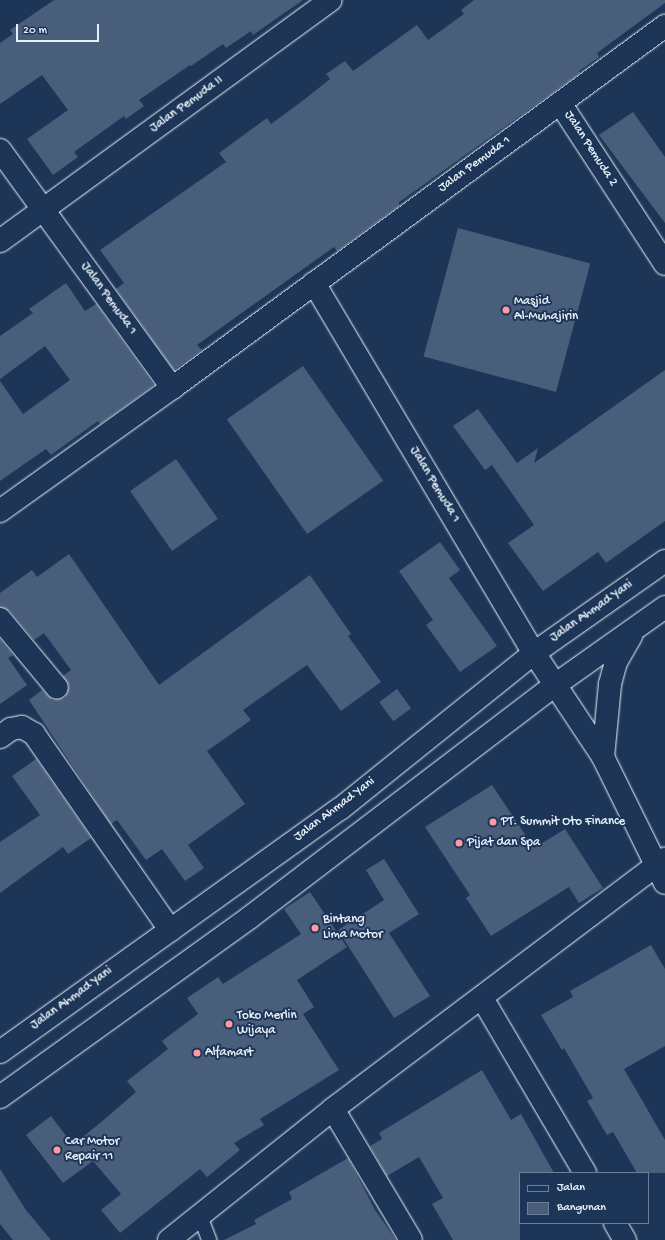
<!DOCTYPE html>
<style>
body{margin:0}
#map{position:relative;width:665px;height:1240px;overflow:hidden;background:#1d3557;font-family:"Gochi Hand",sans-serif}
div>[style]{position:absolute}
.building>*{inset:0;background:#495e7a;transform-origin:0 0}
.roads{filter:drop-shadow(0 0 1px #e8f1f8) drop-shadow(0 0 1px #e8f1f8)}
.service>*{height:14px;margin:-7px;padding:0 7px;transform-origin:7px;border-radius:7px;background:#1d3557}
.minor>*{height:22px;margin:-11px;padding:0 11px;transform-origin:11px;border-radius:11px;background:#1d3557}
.tertiary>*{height:22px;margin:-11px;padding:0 11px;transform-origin:11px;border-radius:11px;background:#1d3557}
.primary>*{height:22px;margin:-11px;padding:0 11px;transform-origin:11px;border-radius:11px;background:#1d3557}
.dots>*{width:11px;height:11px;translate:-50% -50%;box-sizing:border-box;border:2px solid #1d3557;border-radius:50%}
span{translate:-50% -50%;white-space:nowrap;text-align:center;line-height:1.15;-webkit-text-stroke:4px #1d3557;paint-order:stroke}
.street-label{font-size:13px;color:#e8f1f8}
.poi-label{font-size:13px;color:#e8f1f8}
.left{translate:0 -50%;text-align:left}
.legend{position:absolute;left:519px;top:1172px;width:130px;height:52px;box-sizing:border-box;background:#1d3557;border:1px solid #6e8097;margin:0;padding:5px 7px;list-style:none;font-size:12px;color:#e8f1f8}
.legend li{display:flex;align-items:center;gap:8px;height:20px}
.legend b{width:20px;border:1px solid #6e8097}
.scale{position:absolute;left:16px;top:24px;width:83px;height:18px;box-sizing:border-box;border:2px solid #e8f1f8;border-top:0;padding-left:5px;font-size:12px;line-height:14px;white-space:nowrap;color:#e8f1f8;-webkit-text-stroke:3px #1d3557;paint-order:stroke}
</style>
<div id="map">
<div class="building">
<div style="clip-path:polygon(54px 0,303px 0,253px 35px,251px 31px,226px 48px,223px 44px,191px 66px,190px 65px,139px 100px,144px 106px,126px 119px,124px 116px,74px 152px,78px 157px,53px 175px,27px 139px,68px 110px,42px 75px,0 104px,0 43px,13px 34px,10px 30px)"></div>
<div style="clip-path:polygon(474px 0,665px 0,665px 3px,597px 53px,599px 57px,579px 71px,580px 73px,398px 203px,400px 205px,337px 251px,334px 247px,197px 345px,202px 350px,174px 370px,116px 289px,124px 283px,100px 250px,226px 162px,219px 153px,267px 118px,271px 124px,305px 99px,330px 79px,326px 74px,345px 61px,353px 71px,417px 25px,428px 40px,464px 14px,461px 10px)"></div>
<div style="clip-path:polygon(633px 112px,665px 157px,665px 223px,599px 135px)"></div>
<div style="left:458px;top:228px;width:137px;height:133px;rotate:15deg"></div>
<div style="clip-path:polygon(66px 283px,85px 311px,96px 304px,154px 385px,100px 424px,98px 421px,51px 455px,46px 449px,0 481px,0 381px,23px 414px,70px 380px,45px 346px,0 379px,0 336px,33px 313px,29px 309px)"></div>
<div style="left:303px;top:366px;width:140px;height:93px;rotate:55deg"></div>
<div style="clip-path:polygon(665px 370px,665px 521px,606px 563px,598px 552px,543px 591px,508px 543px,534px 525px,492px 465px,485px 470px,453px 426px,478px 409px,517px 463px,538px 448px,534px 463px)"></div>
<div style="left:176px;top:459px;width:73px;height:56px;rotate:55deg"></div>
<div style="clip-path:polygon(440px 542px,460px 570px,449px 578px,497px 646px,460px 672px,426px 625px,433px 620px,399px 571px)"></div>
<div style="clip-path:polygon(69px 554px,159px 685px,310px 575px,351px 634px,348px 636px,381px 682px,341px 711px,307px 665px,243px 710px,251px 720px,207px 751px,245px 804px,188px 845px,204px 868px,185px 881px,162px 849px,146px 860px,117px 820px,111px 824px,29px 700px,42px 690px,53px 700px,65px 698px,69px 686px,63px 676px,71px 670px,44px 633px,34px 640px,10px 611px,0 607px,0 593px,32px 570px,37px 577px)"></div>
<div style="clip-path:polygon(0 639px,13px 655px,8px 658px,27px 685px,0 704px)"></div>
<div style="left:397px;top:689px;width:24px;height:22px;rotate:54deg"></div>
<div style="clip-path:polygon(36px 759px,91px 838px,68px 854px,63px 847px,0 893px,0 842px,40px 815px,12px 776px)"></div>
<div style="clip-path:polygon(492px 785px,534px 848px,565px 829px,603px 888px,579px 903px,569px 887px,491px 936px,466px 898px,470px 895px,425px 827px)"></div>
<div style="clip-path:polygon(384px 859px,419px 914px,389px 933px,430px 996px,394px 1018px,338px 930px,384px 900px,366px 870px)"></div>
<div style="clip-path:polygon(310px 892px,347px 947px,297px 980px,314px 1007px,303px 1014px,339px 1070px,260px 1119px,264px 1125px,234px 1143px,240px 1150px,207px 1177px,200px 1169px,120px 1233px,101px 1210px,121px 1194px,93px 1161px,63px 1183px,26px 1135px,51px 1116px,73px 1145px,106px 1118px,136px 1092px,127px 1081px,168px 1049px,162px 1041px,198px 1014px,187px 998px,218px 977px,223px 984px,301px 934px,284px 909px)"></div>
<div style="clip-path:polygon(651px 945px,665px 969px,665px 1046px,624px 1069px,665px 1140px,665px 1173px,637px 1173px,613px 1132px,607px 1135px,587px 1101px,593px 1098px,564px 1048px,562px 1050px,541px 1015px,573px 997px,570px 991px)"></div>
<div style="clip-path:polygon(482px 1070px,511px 1120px,521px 1114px,554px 1173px,520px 1173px,520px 1240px,453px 1240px,432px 1204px,443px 1198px,419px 1157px,387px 1176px,370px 1146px,382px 1139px,379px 1133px)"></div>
<div style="clip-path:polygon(348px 1158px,375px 1210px,396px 1240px,224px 1240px,256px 1224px,254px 1220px,292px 1199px,289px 1192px)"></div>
<div style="clip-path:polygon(0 1169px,26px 1210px,51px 1240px,13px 1240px,0 1224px)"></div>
</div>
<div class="roads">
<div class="service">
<div style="left:200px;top:1216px;width:26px;rotate:69deg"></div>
</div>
<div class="minor">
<div style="left:560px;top:103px;width:192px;rotate:56.9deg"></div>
<div style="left:0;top:150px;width:294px;rotate:54.1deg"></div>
<div style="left:0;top:241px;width:409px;rotate:-36.1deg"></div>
<div style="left:314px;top:283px;width:430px;rotate:59.3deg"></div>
<div style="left:0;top:511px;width:211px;rotate:-35.6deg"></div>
<div style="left:172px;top:388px;width:612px;rotate:-36.29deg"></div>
<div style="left:0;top:619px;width:89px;rotate:50.4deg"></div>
<div style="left:0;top:737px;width:14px;rotate:-36deg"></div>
<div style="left:11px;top:729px;width:11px;rotate:-10deg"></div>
<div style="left:22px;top:727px;width:14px;rotate:30deg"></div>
<div style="left:34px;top:734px;width:239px;rotate:55.2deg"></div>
<div style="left:482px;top:998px;width:203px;rotate:59.5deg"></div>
<div style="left:333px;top:1109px;width:152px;rotate:59.2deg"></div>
<div style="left:615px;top:1223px;width:20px;rotate:60deg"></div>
<div style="left:169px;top:1240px;width:210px;rotate:-38.6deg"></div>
<div style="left:333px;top:1109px;width:416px;rotate:-37deg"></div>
</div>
<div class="tertiary">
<div style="left:534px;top:653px;width:125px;rotate:56.4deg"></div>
<div style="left:603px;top:757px;width:140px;rotate:63.8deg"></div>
</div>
<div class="primary">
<div style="left:603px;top:757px;width:73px;rotate:-84.5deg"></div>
<div style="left:610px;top:684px;width:23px;rotate:-75deg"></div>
<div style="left:616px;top:662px;width:30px;rotate:-60deg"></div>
<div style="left:0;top:1052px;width:418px;rotate:-35.6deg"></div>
<div style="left:340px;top:809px;width:249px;rotate:-38.8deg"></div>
<div style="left:534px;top:653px;width:160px;rotate:-35.1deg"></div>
<div style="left:0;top:1097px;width:307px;rotate:-35.7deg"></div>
<div style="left:249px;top:918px;width:385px;rotate:-37.3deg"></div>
<div style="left:555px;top:685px;width:135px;rotate:-35.3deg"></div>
</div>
</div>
<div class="dots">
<div style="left:506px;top:310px;background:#ff9aa2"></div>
<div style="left:493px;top:822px;background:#ff9aa2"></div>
<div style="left:459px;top:843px;background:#ff9aa2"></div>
<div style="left:315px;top:928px;background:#ff9aa2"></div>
<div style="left:229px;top:1024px;background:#ff9aa2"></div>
<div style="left:197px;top:1053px;background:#ff9aa2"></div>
<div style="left:57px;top:1150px;background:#ff9aa2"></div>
</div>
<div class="street-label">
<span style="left:187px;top:105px;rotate:-36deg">Jalan Pemuda II</span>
<span style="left:590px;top:149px;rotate:57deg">Jalan Pemuda 2</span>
<span style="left:475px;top:165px;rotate:-36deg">Jalan Pemuda 1</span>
<span style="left:108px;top:299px;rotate:54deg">Jalan Pemuda 1</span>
<span style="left:434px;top:485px;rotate:59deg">Jalan Pemuda 1</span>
<span style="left:592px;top:612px;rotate:-35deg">Jalan Ahmad Yani</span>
<span style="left:335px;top:810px;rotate:-37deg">Jalan Ahmad Yani</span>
<span style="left:72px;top:999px;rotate:-36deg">Jalan Ahmad Yani</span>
</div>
<div class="poi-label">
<span class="left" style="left:514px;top:310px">Masjid<br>Al-Muhajirin</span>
<span class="left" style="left:501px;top:822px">PT. Summit Oto Finance</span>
<span class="left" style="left:467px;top:843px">Pijat dan Spa</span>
<span class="left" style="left:323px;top:928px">Bintang<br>Lima Motor</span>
<span class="left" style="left:237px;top:1024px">Toko Merlin<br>Wijaya</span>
<span class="left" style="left:205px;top:1053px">Alfamart</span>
<span class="left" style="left:65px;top:1150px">Car Motor<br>Repair 11</span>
</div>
<ul class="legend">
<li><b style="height:5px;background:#1d3557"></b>Jalan</li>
<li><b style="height:11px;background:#495e7a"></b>Bangunan</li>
</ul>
<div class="scale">20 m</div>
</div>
